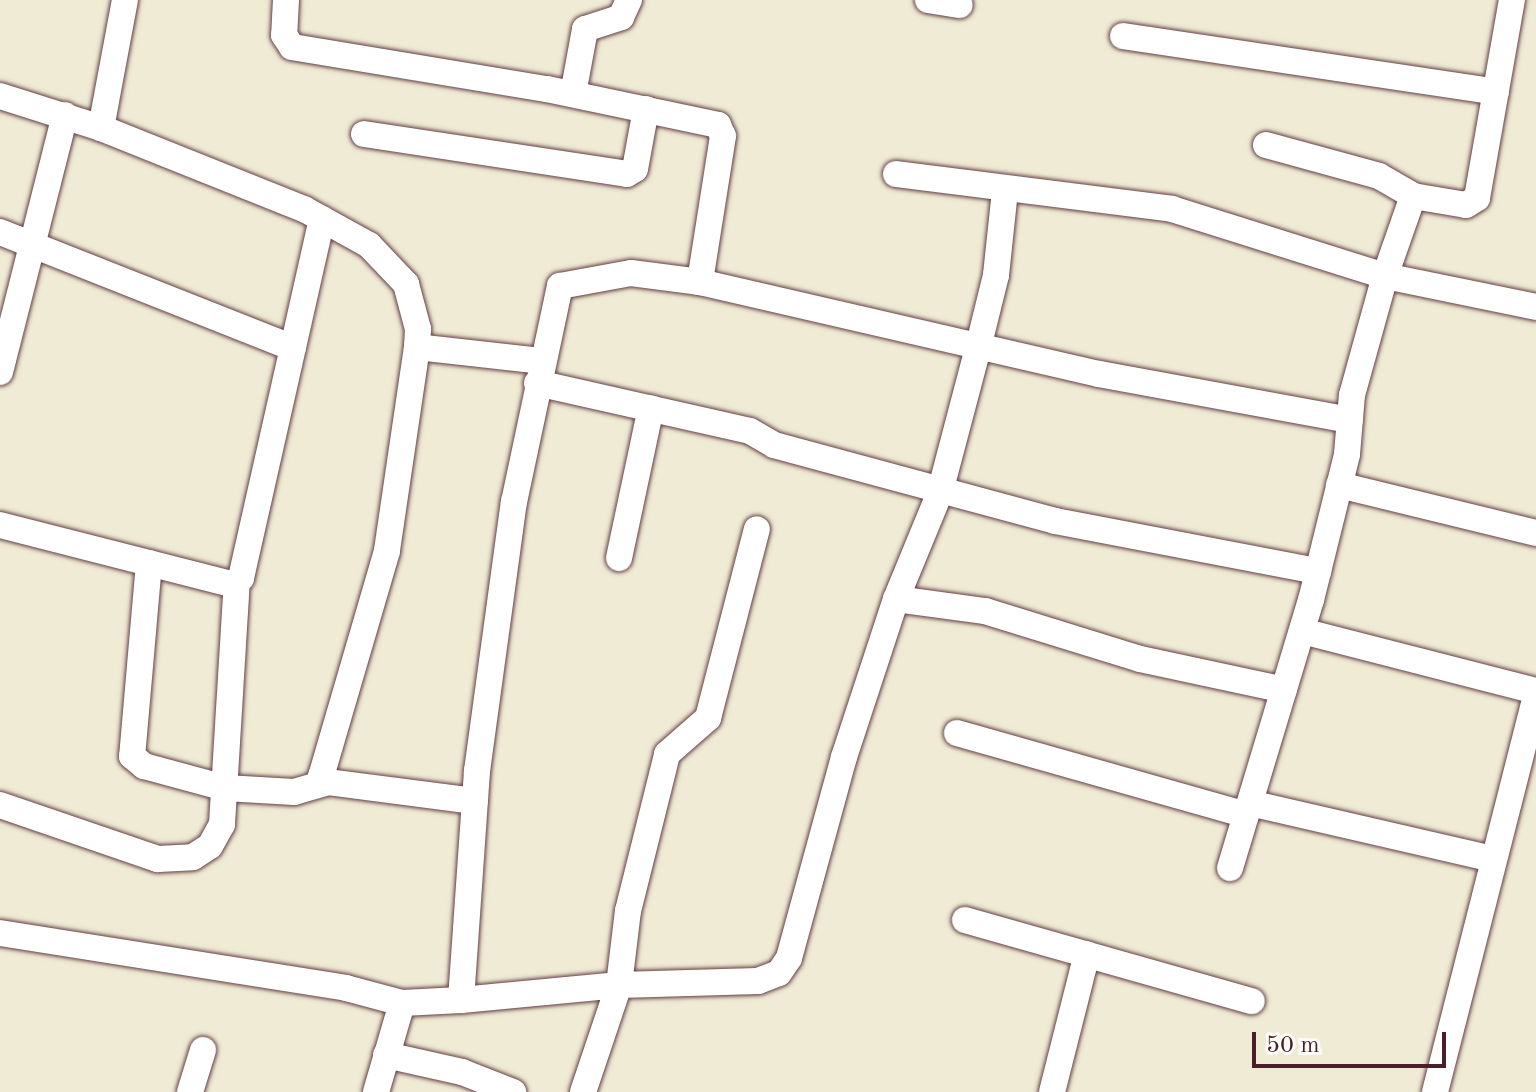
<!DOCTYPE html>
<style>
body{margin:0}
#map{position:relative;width:1536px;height:1092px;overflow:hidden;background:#f0ebd4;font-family:"Old Standard TT",serif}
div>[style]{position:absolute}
.roads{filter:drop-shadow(0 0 2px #633e44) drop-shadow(0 0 2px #633e44)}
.minor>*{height:26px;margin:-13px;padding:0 13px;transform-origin:13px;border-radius:13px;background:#fff}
span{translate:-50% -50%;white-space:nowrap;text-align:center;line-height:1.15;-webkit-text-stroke:8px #fdfcf7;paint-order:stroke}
.scale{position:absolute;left:1252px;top:1032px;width:194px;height:36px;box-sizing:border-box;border:4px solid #4a1f2b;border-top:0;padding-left:10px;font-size:24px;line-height:28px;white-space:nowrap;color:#4a1f2b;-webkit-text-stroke:6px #fdfcf7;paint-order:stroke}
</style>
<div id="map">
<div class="roads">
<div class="minor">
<div style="left:286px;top:0;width:35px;rotate:93deg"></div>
<div style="left:284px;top:35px;width:14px;rotate:56deg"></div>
<div style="left:292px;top:47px;width:258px;rotate:9.4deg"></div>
<div style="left:547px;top:89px;width:175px;rotate:11.9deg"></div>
<div style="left:718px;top:125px;width:12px;rotate:66deg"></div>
<div style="left:723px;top:136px;width:148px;rotate:99deg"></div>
<div style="left:928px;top:0;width:32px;rotate:9deg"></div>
<div style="left:1123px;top:36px;width:377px;rotate:8.5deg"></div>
<div style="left:573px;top:94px;width:66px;rotate:-79.5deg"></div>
<div style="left:585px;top:29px;width:38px;rotate:-18deg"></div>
<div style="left:621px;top:17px;width:19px;rotate:-65deg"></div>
<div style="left:0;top:96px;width:106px;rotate:17.6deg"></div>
<div style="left:101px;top:128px;width:219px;rotate:21.8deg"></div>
<div style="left:304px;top:209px;width:74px;rotate:29deg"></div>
<div style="left:369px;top:245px;width:54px;rotate:46.5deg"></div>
<div style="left:406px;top:284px;width:47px;rotate:75.1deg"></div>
<div style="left:418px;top:329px;width:18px;rotate:93deg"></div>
<div style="left:417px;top:347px;width:206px;rotate:98.4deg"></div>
<div style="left:387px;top:551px;width:234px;rotate:106.3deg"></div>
<div style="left:321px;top:776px;width:9px;rotate:41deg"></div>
<div style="left:328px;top:782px;width:148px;rotate:7.4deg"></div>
<div style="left:101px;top:128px;width:130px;rotate:-79.4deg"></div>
<div style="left:364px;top:134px;width:266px;rotate:8.6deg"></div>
<div style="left:627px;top:174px;width:9px;rotate:-32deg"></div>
<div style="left:635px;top:169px;width:61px;rotate:-79.6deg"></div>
<div style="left:1266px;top:145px;width:117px;rotate:15.3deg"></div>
<div style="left:1379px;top:176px;width:39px;rotate:30deg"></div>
<div style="left:896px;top:174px;width:278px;rotate:7.2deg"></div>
<div style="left:1172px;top:209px;width:223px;rotate:17.5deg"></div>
<div style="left:1385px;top:276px;width:154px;rotate:11.6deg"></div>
<div style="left:0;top:232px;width:315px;rotate:21.6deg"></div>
<div style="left:417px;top:347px;width:125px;rotate:6.4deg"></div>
<div style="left:0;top:372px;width:265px;rotate:-75.8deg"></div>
<div style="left:537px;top:383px;width:218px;rotate:12.7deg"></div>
<div style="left:750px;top:431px;width:28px;rotate:30deg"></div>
<div style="left:774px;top:445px;width:291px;rotate:15.1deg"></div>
<div style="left:1055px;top:521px;width:268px;rotate:10.8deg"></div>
<div style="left:1339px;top:485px;width:203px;rotate:13.7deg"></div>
<div style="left:0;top:525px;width:239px;rotate:14.3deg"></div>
<div style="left:232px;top:584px;width:11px;rotate:-34deg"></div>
<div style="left:241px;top:578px;width:368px;rotate:-77.3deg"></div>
<div style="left:619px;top:558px;width:153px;rotate:-78deg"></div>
<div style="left:149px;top:563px;width:194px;rotate:95deg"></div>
<div style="left:132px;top:756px;width:16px;rotate:40deg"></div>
<div style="left:144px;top:766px;width:84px;rotate:15.2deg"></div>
<div style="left:225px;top:788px;width:69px;rotate:3.3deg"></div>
<div style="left:294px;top:792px;width:35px;rotate:-16deg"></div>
<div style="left:896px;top:599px;width:116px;rotate:-67.6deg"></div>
<div style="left:940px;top:492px;width:149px;rotate:-75.2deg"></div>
<div style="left:978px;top:348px;width:75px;rotate:-76.1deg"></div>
<div style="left:996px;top:275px;width:84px;rotate:-83.9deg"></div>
<div style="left:1302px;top:631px;width:242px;rotate:14.4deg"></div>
<div style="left:957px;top:733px;width:300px;rotate:15.8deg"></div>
<div style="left:1250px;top:803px;width:249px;rotate:13deg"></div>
<div style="left:0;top:805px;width:167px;rotate:18.9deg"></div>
<div style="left:158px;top:859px;width:35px;rotate:-3deg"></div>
<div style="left:193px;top:857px;width:20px;rotate:-33deg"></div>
<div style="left:210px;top:846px;width:25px;rotate:-61deg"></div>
<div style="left:222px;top:824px;width:242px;rotate:-86.5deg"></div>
<div style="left:1230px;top:868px;width:280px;rotate:-73.2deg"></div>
<div style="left:1311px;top:600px;width:150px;rotate:-76.1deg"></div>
<div style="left:1347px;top:454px;width:59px;rotate:-85.2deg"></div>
<div style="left:1352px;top:395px;width:123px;rotate:-74.5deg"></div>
<div style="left:1385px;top:276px;width:85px;rotate:-70.7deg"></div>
<div style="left:1413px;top:196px;width:54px;rotate:9.6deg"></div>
<div style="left:1466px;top:205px;width:13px;rotate:-32deg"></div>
<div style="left:1477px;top:198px;width:201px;rotate:-80deg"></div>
<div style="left:965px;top:920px;width:298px;rotate:15.8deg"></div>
<div style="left:0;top:933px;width:350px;rotate:9deg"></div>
<div style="left:346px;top:988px;width:58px;rotate:15deg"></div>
<div style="left:461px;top:1000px;width:159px;rotate:-5.4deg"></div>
<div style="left:619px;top:985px;width:139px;rotate:-1.6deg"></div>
<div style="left:758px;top:981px;width:22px;rotate:-21deg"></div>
<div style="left:779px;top:973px;width:18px;rotate:-56deg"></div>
<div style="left:789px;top:958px;width:208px;rotate:-74.7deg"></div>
<div style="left:844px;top:757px;width:166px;rotate:-71.8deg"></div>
<div style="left:896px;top:599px;width:90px;rotate:7.7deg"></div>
<div style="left:985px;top:611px;width:162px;rotate:17.2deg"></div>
<div style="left:1140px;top:659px;width:147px;rotate:12.1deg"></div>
<div style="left:386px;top:1055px;width:78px;rotate:12.6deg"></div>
<div style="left:462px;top:1072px;width:55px;rotate:21.4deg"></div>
<div style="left:190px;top:1092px;width:44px;rotate:-72.8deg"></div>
<div style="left:376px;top:1092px;width:93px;rotate:-73.7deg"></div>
<div style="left:402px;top:1003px;width:59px;rotate:-2.9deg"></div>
<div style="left:461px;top:1000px;width:230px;rotate:-86deg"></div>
<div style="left:477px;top:771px;width:272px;rotate:-82.2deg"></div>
<div style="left:514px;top:502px;width:221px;rotate:-78deg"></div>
<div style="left:560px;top:286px;width:72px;rotate:-10.4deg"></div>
<div style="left:631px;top:273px;width:70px;rotate:7.4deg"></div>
<div style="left:700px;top:282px;width:409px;rotate:13deg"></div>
<div style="left:1099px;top:374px;width:255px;rotate:10.4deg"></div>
<div style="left:583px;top:1092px;width:113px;rotate:-71.4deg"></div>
<div style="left:619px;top:985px;width:75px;rotate:-83.1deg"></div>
<div style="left:628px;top:911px;width:162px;rotate:-76deg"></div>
<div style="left:667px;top:754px;width:55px;rotate:-41.3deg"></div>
<div style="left:708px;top:718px;width:195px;rotate:-75.5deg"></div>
<div style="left:1052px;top:1092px;width:142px;rotate:-75.8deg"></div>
<div style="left:1435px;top:1092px;width:409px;rotate:-75.7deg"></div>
</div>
</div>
<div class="scale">50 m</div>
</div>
